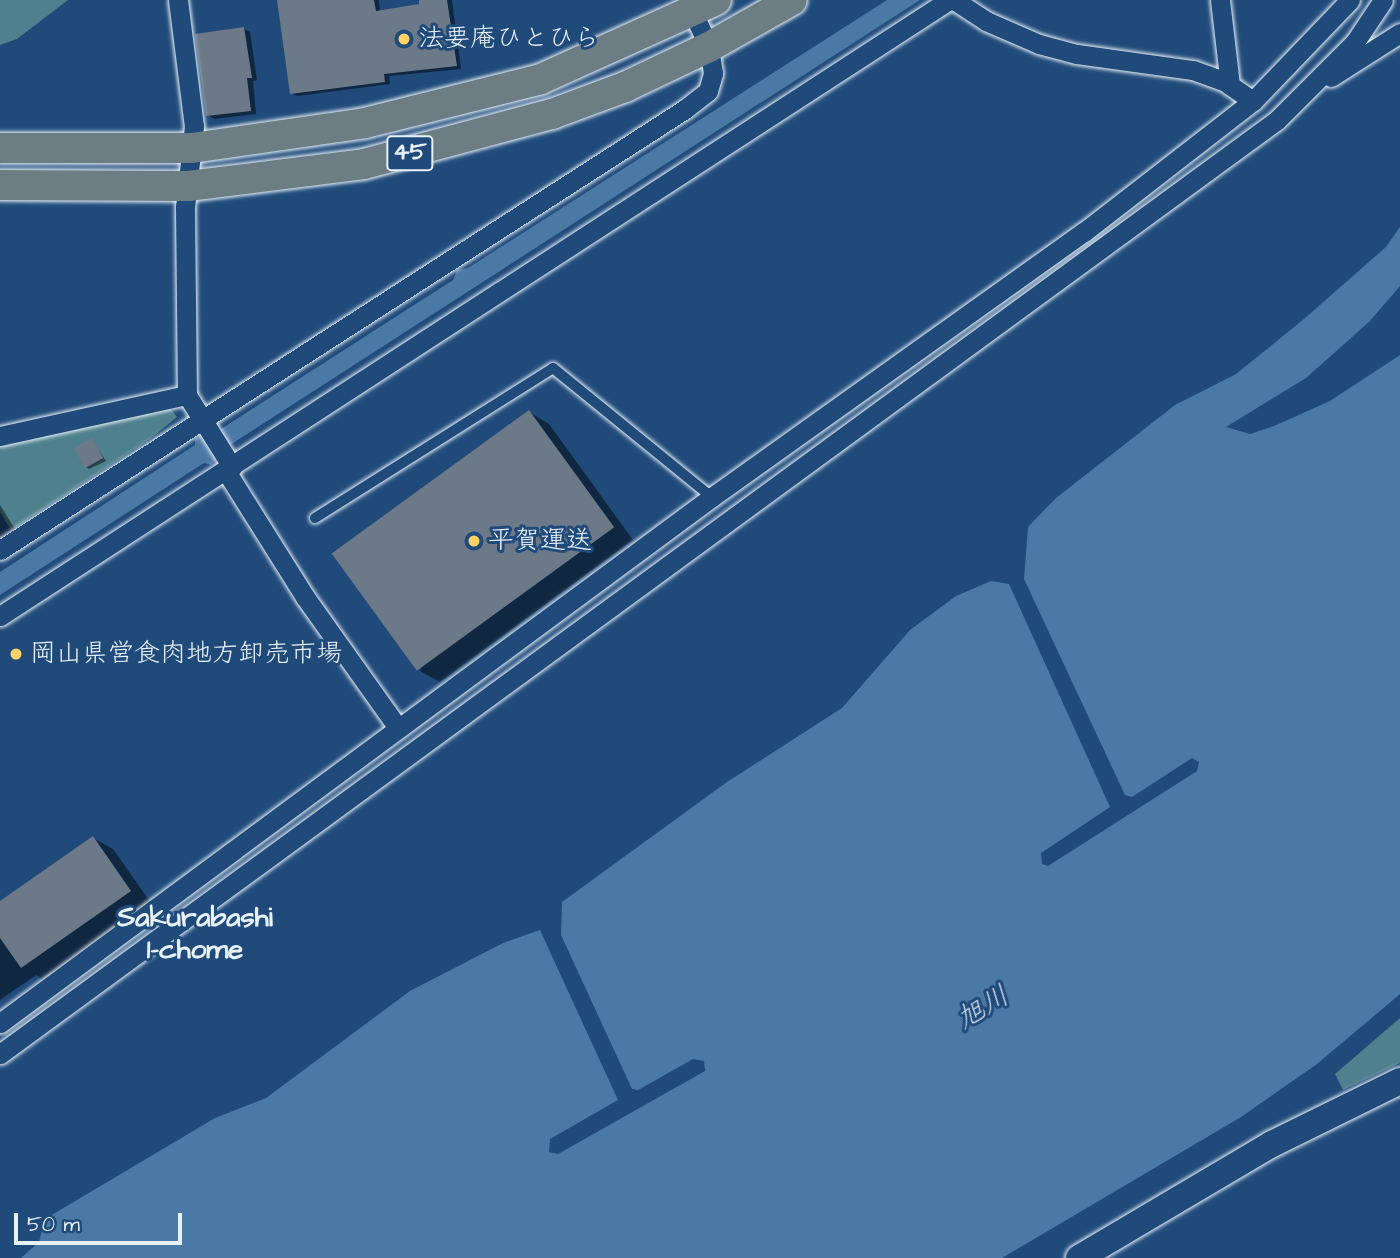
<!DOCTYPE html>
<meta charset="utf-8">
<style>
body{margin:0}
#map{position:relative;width:1400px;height:1258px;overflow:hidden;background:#1f4a7a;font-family:"Architects Daughter","Klee One",sans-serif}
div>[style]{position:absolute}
.green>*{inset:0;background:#4e808d}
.water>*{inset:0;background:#4b79a6}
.shadow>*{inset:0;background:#0007}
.building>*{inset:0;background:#6b7989;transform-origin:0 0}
.roads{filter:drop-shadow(0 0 2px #e8f1f8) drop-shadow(0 0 2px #e8f1f8)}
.service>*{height:10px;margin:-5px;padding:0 5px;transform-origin:5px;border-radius:5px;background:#1f4a7a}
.minor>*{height:19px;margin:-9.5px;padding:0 9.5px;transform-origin:9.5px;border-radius:9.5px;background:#1f4a7a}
.secondary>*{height:26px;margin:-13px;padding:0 13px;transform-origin:13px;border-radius:13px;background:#1f4a7a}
.primary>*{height:30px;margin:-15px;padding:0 15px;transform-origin:15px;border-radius:15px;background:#6c7e84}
.dots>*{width:19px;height:19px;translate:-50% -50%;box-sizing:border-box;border:4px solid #1f4a7a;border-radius:50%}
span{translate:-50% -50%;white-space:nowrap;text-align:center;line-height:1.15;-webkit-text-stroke:6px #1f4a7a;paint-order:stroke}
.shield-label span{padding:2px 5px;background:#1f4a7a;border:2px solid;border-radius:5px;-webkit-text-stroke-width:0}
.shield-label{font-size:24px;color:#e8f1f8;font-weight:700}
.poi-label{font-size:26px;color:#e8f1f8}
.left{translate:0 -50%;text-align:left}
.neighbourhood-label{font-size:28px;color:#e8f1f8;font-weight:700}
.water-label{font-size:28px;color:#d0dfec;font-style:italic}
.scale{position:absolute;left:14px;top:1213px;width:168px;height:32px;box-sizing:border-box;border:4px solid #e8f1f8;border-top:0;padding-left:9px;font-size:21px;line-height:24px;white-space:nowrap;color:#e8f1f8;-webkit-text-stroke:5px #1f4a7a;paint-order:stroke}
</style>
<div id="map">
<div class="green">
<div style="clip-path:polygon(0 0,68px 0,17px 39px,0 45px)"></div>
<div style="clip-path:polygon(171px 409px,177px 417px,150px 439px,11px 530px,0 512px,0 442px,125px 414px)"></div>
<div style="clip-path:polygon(1400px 1018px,1400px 1063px,1343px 1090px,1335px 1074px)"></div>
</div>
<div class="water">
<div style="clip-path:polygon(887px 0,920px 0,230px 445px,211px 465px,204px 463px,0 595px,0 572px,195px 445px,195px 439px,221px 429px,453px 280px,457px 270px,468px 268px)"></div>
<div style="clip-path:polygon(1400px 227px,1400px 286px,1370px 321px,1306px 378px,1226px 427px,1250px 434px,1274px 426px,1330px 401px,1400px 355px,1400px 994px,1317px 1064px,1241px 1117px,1002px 1258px,21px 1258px,39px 1242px,45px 1219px,215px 1118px,266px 1098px,410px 991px,503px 943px,540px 930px,618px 1100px,550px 1139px,549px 1152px,558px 1154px,705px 1071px,704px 1061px,693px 1059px,638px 1090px,632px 1089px,561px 935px,562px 902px,727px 782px,842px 708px,910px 630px,956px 596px,991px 581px,1009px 584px,1110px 807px,1041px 853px,1042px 864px,1048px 866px,1197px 771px,1199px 762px,1192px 758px,1132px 797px,1125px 795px,1024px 579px,1028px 527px,1056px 498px,1175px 405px,1236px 374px,1304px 319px,1386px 247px)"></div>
</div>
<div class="shadow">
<div style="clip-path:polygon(279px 0,379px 0,380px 12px,421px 6px,420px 0,452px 0,461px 69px,389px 76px,390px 84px,297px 96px,292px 93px)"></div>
<div style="clip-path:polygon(244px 29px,250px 32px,257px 80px,253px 81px,256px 114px,214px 119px,208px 115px)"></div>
<div style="clip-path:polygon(529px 412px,549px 424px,633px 540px,440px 682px,420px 671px)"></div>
<div style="clip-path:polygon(92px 440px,106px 461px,89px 469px,85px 467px)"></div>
<div style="clip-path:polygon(0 505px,20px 537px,0 549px)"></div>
<div style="clip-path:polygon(93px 838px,113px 849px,151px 903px,42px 979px,36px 975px,0 1000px,0 903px)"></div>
</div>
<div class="building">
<div style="clip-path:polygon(277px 0,374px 0,376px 11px,419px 4px,419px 0,447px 0,457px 66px,384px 74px,385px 82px,290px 94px)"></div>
<div style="clip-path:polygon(244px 27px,252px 78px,247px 78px,251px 111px,206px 116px,195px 34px)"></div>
<div style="left:529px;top:410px;width:145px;height:244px;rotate:54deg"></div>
<div style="left:92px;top:438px;width:23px;height:21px;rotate:61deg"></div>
<div style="clip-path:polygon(93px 836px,131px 891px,21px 968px,0 938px,0 901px)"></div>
</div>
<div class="roads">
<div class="service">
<div style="left:315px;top:518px;width:281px;rotate:-32.2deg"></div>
<div style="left:553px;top:368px;width:205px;rotate:39.1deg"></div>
</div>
<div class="minor">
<div style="left:178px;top:0;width:127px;rotate:82.8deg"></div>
<div style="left:194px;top:126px;width:81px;rotate:96.3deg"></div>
<div style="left:185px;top:207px;width:188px;rotate:89.4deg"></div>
<div style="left:187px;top:395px;width:85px;rotate:58deg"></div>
<div style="left:954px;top:0;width:38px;rotate:33deg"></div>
<div style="left:986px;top:21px;width:58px;rotate:23.5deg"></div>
<div style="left:1039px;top:44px;width:39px;rotate:15deg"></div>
<div style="left:1077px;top:54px;width:117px;rotate:7.9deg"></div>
<div style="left:1193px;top:70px;width:33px;rotate:20deg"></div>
<div style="left:1224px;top:81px;width:35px;rotate:35deg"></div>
<div style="left:1220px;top:0;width:86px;rotate:83.3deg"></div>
<div style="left:1331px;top:77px;width:82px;rotate:-32.5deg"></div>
<div style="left:0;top:436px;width:191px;rotate:-12.4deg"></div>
<div style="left:226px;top:471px;width:149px;rotate:57.9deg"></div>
<div style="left:305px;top:597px;width:161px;rotate:54.6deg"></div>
<div style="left:0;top:550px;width:815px;rotate:-32.77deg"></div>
<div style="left:685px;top:109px;width:29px;rotate:-38deg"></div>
<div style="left:708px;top:91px;width:19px;rotate:-74deg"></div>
<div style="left:713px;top:73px;width:26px;rotate:-99deg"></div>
<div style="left:709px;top:47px;width:38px;rotate:-115deg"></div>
<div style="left:0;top:616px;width:1131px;rotate:-32.99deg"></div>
<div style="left:0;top:1023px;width:885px;rotate:-36.46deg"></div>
<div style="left:712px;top:497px;width:457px;rotate:-35.5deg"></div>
<div style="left:1084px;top:232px;width:214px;rotate:-37.8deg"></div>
<div style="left:1253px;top:101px;width:140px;rotate:-46.2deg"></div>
<div style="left:0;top:1054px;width:1582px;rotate:-36.18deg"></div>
<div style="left:1277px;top:120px;width:110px;rotate:-45deg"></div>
<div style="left:1355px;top:42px;width:50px;rotate:-56.3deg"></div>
</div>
<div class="secondary">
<div style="left:1079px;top:1258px;width:224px;rotate:-30.6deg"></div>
<div style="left:1272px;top:1144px;width:143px;rotate:-26.2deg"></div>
</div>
<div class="primary">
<div style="left:0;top:148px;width:192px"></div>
<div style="left:192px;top:148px;width:175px;rotate:-8.2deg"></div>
<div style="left:365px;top:123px;width:181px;rotate:-14deg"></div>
<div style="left:541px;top:79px;width:192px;rotate:-24.3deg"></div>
<div style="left:0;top:185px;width:188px;rotate:0.3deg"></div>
<div style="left:188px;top:186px;width:177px;rotate:-7.1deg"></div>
<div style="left:364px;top:164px;width:195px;rotate:-14.9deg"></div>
<div style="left:552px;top:114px;width:78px;rotate:-20.3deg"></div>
<div style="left:625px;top:87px;width:93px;rotate:-25.5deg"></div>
<div style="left:709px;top:47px;width:95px;rotate:-29.5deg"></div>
</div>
</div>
<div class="dots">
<div style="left:404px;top:39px;background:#ffd166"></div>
<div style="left:474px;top:541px;background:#ffd166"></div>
<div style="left:16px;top:654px;background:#ffd166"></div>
</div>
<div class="shield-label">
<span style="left:410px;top:153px">45</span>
</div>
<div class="poi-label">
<span class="left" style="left:418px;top:39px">法要庵ひとひら</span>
<span class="left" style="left:488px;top:541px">平賀運送</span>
<span class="left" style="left:30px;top:654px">岡山県営食肉地方卸売市場</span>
</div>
<div class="neighbourhood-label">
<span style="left:195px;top:934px">Sakurabashi<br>1-chome</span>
</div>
<div class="water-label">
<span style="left:983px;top:1008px;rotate:-31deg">旭川</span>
</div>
<div class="scale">50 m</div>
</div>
